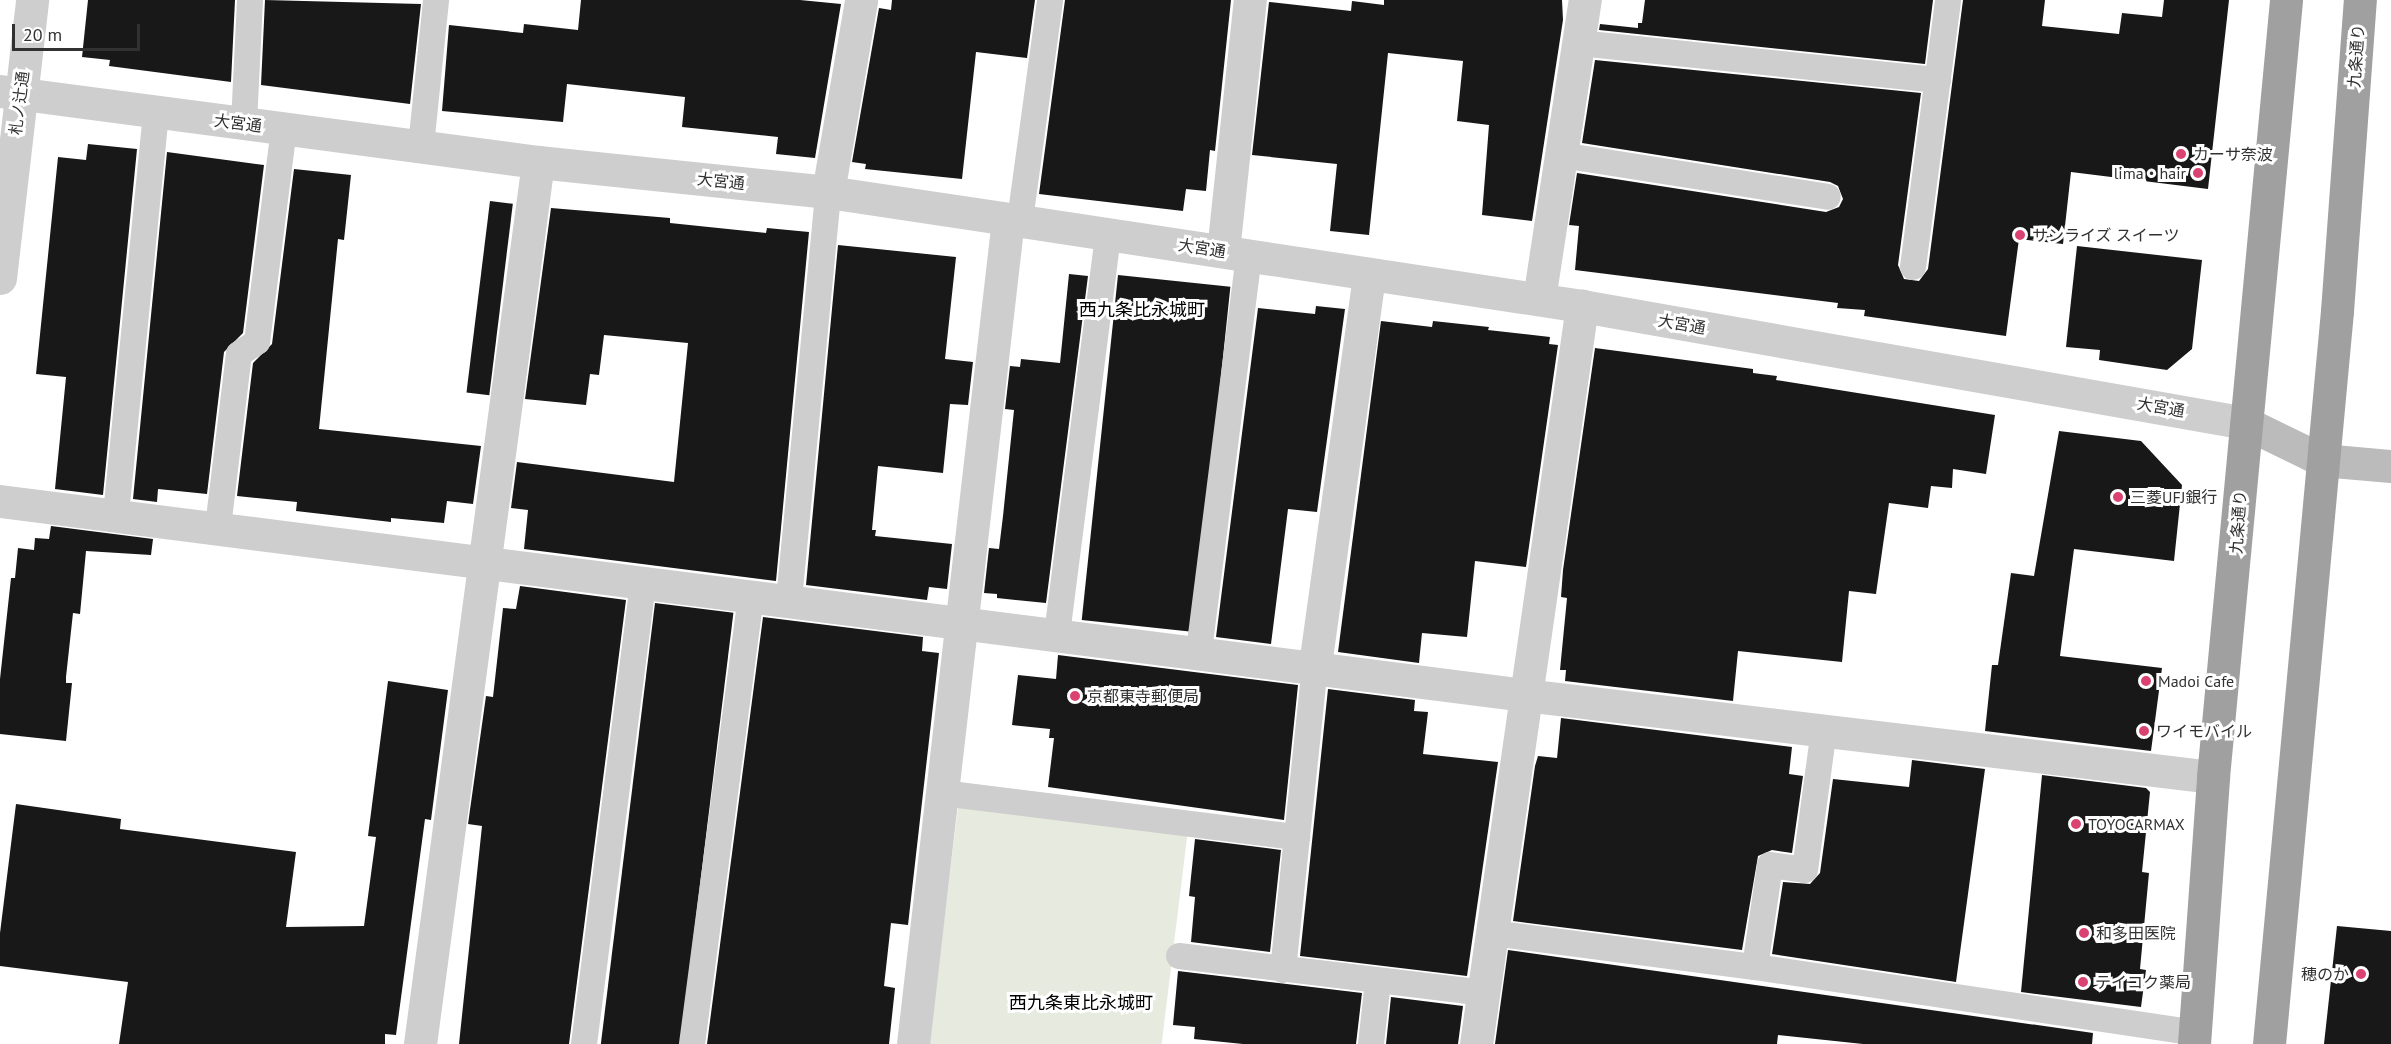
<!DOCTYPE html>
<meta charset="utf-8">
<style>
body{margin:0}
#map{position:relative;width:2391px;height:1044px;overflow:hidden;background:#fff;font-family:"PT Sans","Noto Sans JP",sans-serif}
div>[style]{position:absolute}
.green>*{inset:0;background:#e7eade;transform-origin:0 0}
.building>*{inset:0;background:#181818;transform-origin:0 0}
.service>*{height:26px;margin:-13px;padding:0 13px;transform-origin:13px;border-radius:13px;background:#cecece}
.minor>*{height:33px;margin:-16.5px;padding:0 16.5px;transform-origin:16.5px;border-radius:16.5px;background:#cecece}
.tertiary>*{height:33px;margin:-16.5px;padding:0 16.5px;transform-origin:16.5px;border-radius:16.5px;background:#cecece}
.secondary>*{height:33px;margin:-16.5px;padding:0 16.5px;transform-origin:16.5px;border-radius:16.5px;background:#bbb}
.trunk>*{height:33px;margin:-16.5px;padding:0 16.5px;transform-origin:16.5px;border-radius:16.5px;background:#a0a0a0}
.dots>*{width:16px;height:16px;translate:-50% -50%;box-sizing:border-box;border:3px solid #fff;border-radius:50%}
span{translate:-50% -50%;white-space:nowrap;text-align:center;line-height:1.15;-webkit-text-stroke:6px #fff;paint-order:stroke}
.street-label{font-size:16px;color:#313131}
.poi-label{font-size:16px;color:#313131}
.left{translate:0 -50%;text-align:left}
.right{translate:-100% -50%;text-align:right}
.neighbourhood-label{font-size:18px;color:#000}
.scale{position:absolute;left:12px;top:24px;width:128px;height:27px;box-sizing:border-box;border:3px solid #313131;border-top:0;padding-left:8px;font-size:18px;line-height:21px;white-space:nowrap;color:#313131;-webkit-text-stroke:4px #fff;paint-order:stroke}
</style>
<div id="map">
<div class="green">
<div style="left:958px;top:807px;width:231px;height:239px;rotate:7deg"></div>
</div>
<div class="building">
<div style="clip-path:polygon(88px 0,235px 0,231px 82px,109px 66px,110px 60px,82px 57px)"></div>
<div style="clip-path:polygon(265px 0,421px 4px,410px 104px,261px 85px)"></div>
<div style="clip-path:polygon(581px 0,800px 0,841px 4px,815px 158px,776px 154px,778px 137px,682px 127px,685px 97px,567px 84px,563px 122px,442px 111px,449px 25px,523px 33px,524px 24px,578px 30px)"></div>
<div style="clip-path:polygon(892px 0,1035px 0,1027px 58px,976px 52px,962px 179px,865px 169px,866px 164px,852px 162px,879px 8px,891px 10px)"></div>
<div style="clip-path:polygon(1065px 0,1231px 0,1215px 151px,1210px 150px,1206px 191px,1186px 189px,1183px 211px,1039px 194px)"></div>
<div style="clip-path:polygon(1384px 0,1562px 0,1563px 20px,1532px 221px,1482px 215px,1489px 125px,1457px 121px,1463px 61px,1388px 53px,1369px 235px,1330px 231px,1337px 164px,1252px 155px,1269px 2px,1351px 11px,1352px 1px,1384px 5px)"></div>
<div style="clip-path:polygon(1645px 0,1933px 0,1925px 64px,1599px 30px,1600px 24px,1638px 28px,1638px 23px,1642px 23px)"></div>
<div style="clip-path:polygon(1963px 0,2045px 0,2042px 26px,2119px 34px,2122px 13px,2162px 17px,2164px 0,2229px 0,2208px 189px,2071px 172px,2063px 244px,2019px 239px,2006px 336px,1864px 316px,1865px 310px,1837px 308px,1838px 303px,1575px 270px,1579px 226px,1569px 225px,1577px 173px,1826px 212px,1839px 207px,1843px 199px,1838px 186px,1830px 182px,1582px 143px,1595px 60px,1921px 93px,1898px 265px,1904px 279px,1919px 281px,1928px 269px)"></div>
<div style="clip-path:polygon(88px 144px,137px 149px,103px 495px,55px 489px,66px 377px,36px 374px,58px 157px,86px 160px)"></div>
<div style="clip-path:polygon(167px 152px,264px 165px,243px 333px,224px 352px,207px 494px,158px 489px,157px 502px,133px 499px)"></div>
<div style="clip-path:polygon(294px 169px,351px 175px,344px 240px,338px 239px,319px 429px,481px 446px,473px 504px,447px 501px,444px 523px,391px 518px,391px 522px,296px 511px,297px 502px,237px 496px,253px 363px,272px 344px)"></div>
<div style="left:490px;top:201px;width:23px;height:193px;rotate:7deg"></div>
<div style="clip-path:polygon(551px 208px,670px 218px,670px 223px,766px 233px,767px 228px,809px 232px,776px 581px,524px 549px,528px 510px,511px 508px,517px 462px,674px 482px,688px 343px,604px 335px,599px 375px,590px 374px,586px 405px,525px 399px)"></div>
<div style="clip-path:polygon(838px 245px,956px 257px,945px 359px,973px 362px,968px 405px,950px 404px,943px 473px,878px 466px,872px 530px,876px 530px,875px 536px,952px 544px,947px 589px,929px 587px,927px 600px,806px 585px)"></div>
<div style="clip-path:polygon(2077px 246px,2202px 260px,2192px 349px,2167px 370px,2099px 360px,2100px 350px,2066px 347px)"></div>
<div style="clip-path:polygon(1069px 274px,1088px 276px,1046px 603px,997px 598px,997px 594px,984px 593px,989px 548px,999px 549px,1003px 516px,1014px 410px,1005px 409px,1010px 366px,1020px 367px,1021px 359px,1060px 363px)"></div>
<div style="left:1118px;top:275px;width:113px;height:347px;rotate:6deg"></div>
<div style="clip-path:polygon(1316px 306px,1345px 309px,1317px 512px,1288px 509px,1271px 644px,1216px 637px,1258px 308px,1315px 314px)"></div>
<div style="clip-path:polygon(1381px 321px,1432px 327px,1433px 321px,1489px 327px,1488px 330px,1550px 337px,1549px 344px,1558px 345px,1526px 567px,1475px 561px,1467px 637px,1422px 633px,1419px 663px,1338px 652px)"></div>
<div style="clip-path:polygon(1595px 348px,1753px 369px,1753px 373px,1777px 376px,1776px 380px,1995px 415px,1986px 474px,1953px 469px,1952px 488px,1931px 486px,1928px 508px,1889px 503px,1876px 594px,1849px 591px,1842px 662px,1738px 651px,1733px 701px,1565px 681px,1566px 670px,1560px 670px,1567px 598px,1561px 597px,1563px 570px)"></div>
<div style="clip-path:polygon(2059px 431px,2141px 441px,2182px 485px,2174px 561px,2074px 549px,2060px 656px,2162px 668px,2151px 751px,1985px 731px,1992px 665px,1998px 665px,2011px 573px,2034px 576px)"></div>
<div style="clip-path:polygon(51px 526px,153px 539px,151px 555px,86px 551px,80px 614px,73px 613px,66px 677px,66px 683px,72px 683px,66px 741px,0 734px,0 679px,11px 578px,15px 578px,18px 548px,34px 550px,35px 538px,49px 539px)"></div>
<div style="clip-path:polygon(520px 586px,626px 600px,569px 1044px,459px 1044px,482px 826px,468px 824px,486px 696px,493px 697px,503px 608px,516px 609px)"></div>
<div style="left:655px;top:603px;width:79px;height:445px;rotate:7deg"></div>
<div style="clip-path:polygon(763px 617px,923px 637px,922px 651px,939px 653px,908px 925px,891px 923px,884px 986px,895px 988px,889px 1044px,707px 1044px)"></div>
<div style="clip-path:polygon(1058px 655px,1298px 685px,1284px 820px,1048px 787px,1054px 738px,1049px 738px,1050px 729px,1012px 725px,1018px 675px,1056px 679px)"></div>
<div style="clip-path:polygon(388px 681px,448px 690px,431px 820px,425px 819px,396px 1035px,385px 1034px,385px 1044px,119px 1044px,128px 982px,0 966px,0 933px,16px 804px,121px 819px,120px 829px,296px 852px,286px 927px,364px 926px,376px 837px,368px 836px)"></div>
<div style="clip-path:polygon(1328px 689px,1415px 700px,1414px 711px,1428px 712px,1423px 754px,1498px 762px,1467px 976px,1300px 956px)"></div>
<div style="clip-path:polygon(1561px 718px,1792px 747px,1789px 774px,1803px 776px,1792px 853px,1772px 850px,1758px 856px,1742px 950px,1513px 921px,1535px 766px,1538px 756px,1557px 758px)"></div>
<div style="clip-path:polygon(1912px 760px,1985px 769px,1956px 982px,1772px 954px,1783px 882px,1810px 884px,1820px 873px,1833px 779px,1909px 787px)"></div>
<div style="clip-path:polygon(2042px 775px,2146px 788px,2150px 792px,2142px 872px,2149px 873px,2140px 969px,2146px 970px,2141px 1007px,2021px 992px)"></div>
<div style="clip-path:polygon(1195px 839px,1281px 850px,1270px 952px,1191px 942px,1195px 897px,1189px 896px)"></div>
<div style="clip-path:polygon(2337px 926px,2391px 931px,2391px 1044px,2324px 1044px)"></div>
<div style="clip-path:polygon(1508px 950px,2093px 1033px,2092px 1044px,1863px 1044px,1778px 1035px,1777px 1044px,1495px 1044px)"></div>
<div style="clip-path:polygon(1178px 971px,1362px 993px,1356px 1044px,1243px 1044px,1194px 1039px,1195px 1027px,1173px 1025px)"></div>
<div style="clip-path:polygon(1391px 997px,1463px 1006px,1458px 1044px,1386px 1044px)"></div>
</div>
<div class="service">
<div style="left:1579px;top:43px;width:361px;rotate:5.9deg"></div>
<div style="left:244px;top:123px;width:123px;rotate:-87.2deg"></div>
<div style="left:421px;top:146px;width:147px;rotate:-84.1deg"></div>
<div style="left:1561px;top:155px;width:270px;rotate:8.9deg"></div>
<div style="left:1020px;top:220px;width:222px;rotate:-82.2deg"></div>
<div style="left:1913px;top:267px;width:269px;rotate:-82.5deg"></div>
<div style="left:116px;top:514px;width:403px;rotate:-84.3deg"></div>
<div style="left:218px;top:527px;width:174px;rotate:-83.1deg"></div>
<div style="left:239px;top:354px;width:22px;rotate:-34deg"></div>
<div style="left:257px;top:342px;width:216px;rotate:-82.8deg"></div>
<div style="left:789px;top:600px;width:410px;rotate:-84.5deg"></div>
<div style="left:1057px;top:634px;width:403px;rotate:-82.7deg"></div>
<div style="left:1199px;top:651px;width:398px;rotate:-82.8deg"></div>
<div style="left:942px;top:793px;width:358px;rotate:7.1deg"></div>
<div style="left:1492px;top:933px;width:265px;rotate:7.4deg"></div>
<div style="left:1755px;top:967px;width:444px;rotate:8.5deg"></div>
<div style="left:1179px;top:956px;width:306px;rotate:6.9deg"></div>
<div style="left:1755px;top:967px;width:103px;rotate:-81.6deg"></div>
<div style="left:1770px;top:865px;width:35px;rotate:8deg"></div>
<div style="left:1805px;top:870px;width:141px;rotate:-82.3deg"></div>
<div style="left:1283px;top:970px;width:307px;rotate:-84deg"></div>
<div style="left:584px;top:1044px;width:467px;rotate:-82.7deg"></div>
<div style="left:692px;top:1044px;width:453px;rotate:-82.5deg"></div>
<div style="left:1371px;top:1044px;width:63px;rotate:-83.7deg"></div>
</div>
<div class="minor">
<div style="left:828px;top:192px;width:195px;rotate:-80.2deg"></div>
<div style="left:1223px;top:251px;width:252px;rotate:-83.9deg"></div>
<div style="left:1539px;top:299px;width:303px;rotate:-81.3deg"></div>
<div style="left:0;top:501px;width:1536px;rotate:7.25deg"></div>
<div style="left:1524px;top:695px;width:694px;rotate:6.79deg"></div>
<div style="left:1315px;top:665px;width:395px;rotate:-82.1deg"></div>
<div style="left:420px;top:1044px;width:890px;rotate:-82.38deg"></div>
<div style="left:913px;top:1044px;width:830px;rotate:-83.43deg"></div>
<div style="left:1476px;top:1044px;width:746px;rotate:-81.83deg"></div>
</div>
<div class="tertiary">
<div style="left:0;top:91px;width:543px;rotate:7.52deg"></div>
<div style="left:538px;top:162px;width:292px;rotate:5.9deg"></div>
<div style="left:828px;top:192px;width:182px;rotate:8.5deg"></div>
<div style="left:1008px;top:219px;width:581px;rotate:8.62deg"></div>
<div style="left:1582px;top:306px;width:674px;rotate:9.99deg"></div>
<div style="left:0;top:278px;width:280px;rotate:-83.4deg"></div>
</div>
<div class="secondary">
<div style="left:2246px;top:423px;width:85px;rotate:26deg"></div>
<div style="left:2322px;top:460px;width:69px;rotate:5deg"></div>
</div>
<div class="trunk">
<div style="left:2194px;top:1044px;width:268px;rotate:-85.9deg"></div>
<div style="left:2213px;top:777px;width:780px;rotate:-84.63deg"></div>
<div style="left:2269px;top:1044px;width:736px;rotate:-84.7deg"></div>
<div style="left:2337px;top:311px;width:312px;rotate:-85.8deg"></div>
</div>
<div class="dots">
<div style="left:2181px;top:154px;background:#da4271"></div>
<div style="left:2198px;top:173px;background:#da4271"></div>
<div style="left:2020px;top:235px;background:#da4271"></div>
<div style="left:2118px;top:497px;background:#da4271"></div>
<div style="left:2146px;top:681px;background:#da4271"></div>
<div style="left:1075px;top:696px;background:#da4271"></div>
<div style="left:2144px;top:731px;background:#da4271"></div>
<div style="left:2076px;top:824px;background:#da4271"></div>
<div style="left:2084px;top:933px;background:#da4271"></div>
<div style="left:2361px;top:974px;background:#da4271"></div>
<div style="left:2083px;top:982px;background:#da4271"></div>
</div>
<div class="street-label">
<span style="left:2356px;top:56px;rotate:-86deg">九条通り</span>
<span style="left:19px;top:103px;rotate:-83deg">札ノ辻通</span>
<span style="left:238px;top:123px;rotate:7deg">大宮通</span>
<span style="left:721px;top:181px;rotate:6deg">大宮通</span>
<span style="left:1202px;top:248px;rotate:9deg">大宮通</span>
<span style="left:1682px;top:324px;rotate:10deg">大宮通</span>
<span style="left:2161px;top:407px;rotate:10deg">大宮通</span>
<span style="left:2238px;top:522px;rotate:-86deg">九条通り</span>
</div>
<div class="poi-label">
<span class="left" style="left:2193px;top:154px">カーサ奈波</span>
<span class="right" style="left:2186px;top:173px">lima・hair</span>
<span class="left" style="left:2032px;top:235px">サンライズ スイーツ</span>
<span class="left" style="left:2130px;top:497px">三菱UFJ銀行</span>
<span class="left" style="left:2158px;top:681px">Madoi Cafe</span>
<span class="left" style="left:1087px;top:696px">京都東寺郵便局</span>
<span class="left" style="left:2156px;top:731px">ワイモバイル</span>
<span class="left" style="left:2088px;top:824px">TOYOCARMAX</span>
<span class="left" style="left:2096px;top:933px">和多田医院</span>
<span class="right" style="left:2349px;top:974px">穂のか</span>
<span class="left" style="left:2095px;top:982px">テイコク薬局</span>
</div>
<div class="neighbourhood-label">
<span style="left:1142px;top:310px">西九条比永城町</span>
<span style="left:1081px;top:1003px">西九条東比永城町</span>
</div>
<div class="scale">20 m</div>
</div>
